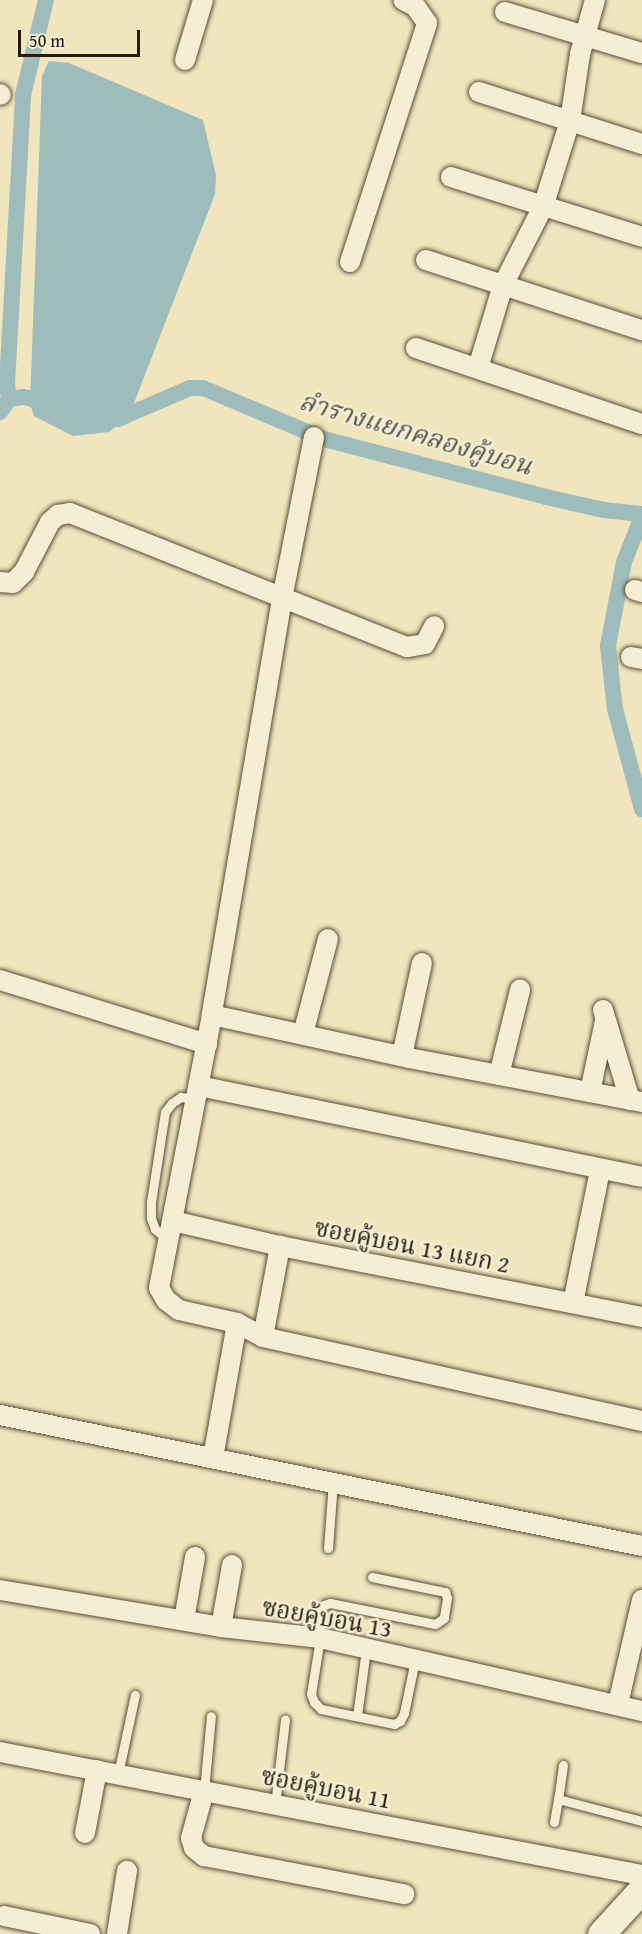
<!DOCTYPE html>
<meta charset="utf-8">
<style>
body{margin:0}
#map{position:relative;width:642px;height:1934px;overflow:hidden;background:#f0e5bd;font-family:"Gentium Book Plus","Noto Serif Thai",serif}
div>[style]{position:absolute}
.water>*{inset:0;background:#9fbcbc}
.canal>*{height:16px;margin:-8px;padding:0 8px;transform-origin:8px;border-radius:8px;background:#9fbcbc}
.roads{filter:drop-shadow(0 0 2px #584d38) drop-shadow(0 0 2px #584d38)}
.service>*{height:9px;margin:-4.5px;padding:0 4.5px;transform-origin:4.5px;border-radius:4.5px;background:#f5eed4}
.minor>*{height:20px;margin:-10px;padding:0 10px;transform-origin:10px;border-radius:10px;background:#f5eed4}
.secondary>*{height:27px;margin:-13.5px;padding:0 13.5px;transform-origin:13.5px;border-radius:13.5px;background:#f5eed4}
span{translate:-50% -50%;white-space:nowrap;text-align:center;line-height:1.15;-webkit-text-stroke:5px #f5eed4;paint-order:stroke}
.street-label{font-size:24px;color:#261a0c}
.water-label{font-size:26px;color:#50534a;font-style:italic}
.scale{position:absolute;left:18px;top:30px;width:122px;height:27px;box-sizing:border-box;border:3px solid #261a0c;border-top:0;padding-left:8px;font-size:18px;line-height:21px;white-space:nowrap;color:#261a0c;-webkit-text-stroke:4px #f5eed4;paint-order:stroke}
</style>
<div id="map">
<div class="water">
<div style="clip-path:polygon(49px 61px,69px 63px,203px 120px,216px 175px,215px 194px,129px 416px,109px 432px,73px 436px,34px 416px,30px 404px,42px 76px)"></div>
</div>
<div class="canal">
<div style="left:9px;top:399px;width:15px;rotate:-8deg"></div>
<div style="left:24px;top:397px;width:29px;rotate:14deg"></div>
<div style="left:9px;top:399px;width:15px;rotate:-98deg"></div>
<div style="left:7px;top:384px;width:289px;rotate:-86.8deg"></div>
<div style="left:23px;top:95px;width:98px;rotate:-76.4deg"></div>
<div style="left:0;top:412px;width:16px;rotate:-55deg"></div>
<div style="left:110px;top:417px;width:8px;rotate:14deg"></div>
<div style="left:118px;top:419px;width:78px;rotate:-23.3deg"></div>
<div style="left:190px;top:388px;width:13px"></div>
<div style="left:203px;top:388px;width:131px;rotate:22.9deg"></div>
<div style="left:324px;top:439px;width:229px;rotate:14.6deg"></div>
<div style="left:546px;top:497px;width:59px;rotate:12.6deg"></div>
<div style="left:604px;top:510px;width:38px;rotate:6deg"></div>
<div style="left:642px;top:517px;width:48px;rotate:111.8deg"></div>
<div style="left:624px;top:562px;width:86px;rotate:100.8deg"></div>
<div style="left:608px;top:646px;width:63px;rotate:83.7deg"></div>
<div style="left:615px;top:709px;width:104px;rotate:74.9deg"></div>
</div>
<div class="roads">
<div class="service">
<div style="left:167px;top:1239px;width:16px;rotate:-140deg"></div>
<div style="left:155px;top:1229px;width:12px;rotate:-110deg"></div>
<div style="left:151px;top:1218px;width:16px;rotate:-90deg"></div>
<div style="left:151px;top:1202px;width:91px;rotate:-81.2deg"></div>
<div style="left:165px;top:1112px;width:11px;rotate:-52deg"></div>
<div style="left:172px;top:1103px;width:11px;rotate:-34deg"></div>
<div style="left:181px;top:1097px;width:15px;rotate:8deg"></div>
<div style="left:328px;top:1548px;width:66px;rotate:-85.7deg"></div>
<div style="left:372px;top:1577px;width:75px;rotate:11.6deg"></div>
<div style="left:445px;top:1592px;width:6px;rotate:72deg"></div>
<div style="left:447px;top:1598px;width:20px;rotate:99deg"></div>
<div style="left:444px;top:1618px;width:11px;rotate:146deg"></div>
<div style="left:435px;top:1624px;width:107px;rotate:-168.7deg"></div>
<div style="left:330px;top:1603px;width:6px;rotate:162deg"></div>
<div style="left:324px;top:1605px;width:8px;rotate:120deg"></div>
<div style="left:320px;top:1612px;width:26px;rotate:90deg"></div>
<div style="left:320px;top:1638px;width:57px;rotate:99.1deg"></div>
<div style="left:311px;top:1694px;width:9px;rotate:69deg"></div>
<div style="left:314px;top:1702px;width:10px;rotate:45deg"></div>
<div style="left:321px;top:1709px;width:75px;rotate:11.6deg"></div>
<div style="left:394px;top:1724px;width:7px;rotate:-27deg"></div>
<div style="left:400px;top:1721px;width:9px;rotate:-63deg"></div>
<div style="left:404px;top:1713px;width:54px;rotate:-78.3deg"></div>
<div style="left:357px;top:1716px;width:68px;rotate:-82.3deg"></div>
<div style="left:563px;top:1765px;width:34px;rotate:98deg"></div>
<div style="left:558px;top:1799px;width:87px;rotate:14.7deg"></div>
<div style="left:118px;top:1774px;width:81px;rotate:-77.9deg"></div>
<div style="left:204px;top:1791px;width:75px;rotate:-84.7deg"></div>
<div style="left:275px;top:1805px;width:86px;rotate:-83.3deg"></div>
<div style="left:554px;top:1822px;width:23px;rotate:-80deg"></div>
</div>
<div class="minor">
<div style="left:505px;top:12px;width:143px;rotate:16.7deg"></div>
<div style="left:185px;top:60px;width:63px;rotate:-73.3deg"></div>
<div style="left:479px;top:92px;width:171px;rotate:17.7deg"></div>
<div style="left:0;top:94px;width:1px;rotate:45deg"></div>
<div style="left:451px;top:177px;width:200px;rotate:17.4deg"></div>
<div style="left:426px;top:260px;width:227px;rotate:18deg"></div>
<div style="left:350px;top:262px;width:251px;rotate:-72.1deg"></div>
<div style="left:427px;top:23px;width:21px;rotate:-125deg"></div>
<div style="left:415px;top:6px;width:13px;rotate:-153deg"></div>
<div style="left:416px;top:348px;width:238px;rotate:18.6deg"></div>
<div style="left:478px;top:368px;width:87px;rotate:-73.2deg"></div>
<div style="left:503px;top:285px;width:88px;rotate:-62.9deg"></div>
<div style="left:543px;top:207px;width:90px;rotate:-72.6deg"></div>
<div style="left:570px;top:121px;width:68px;rotate:-81.5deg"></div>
<div style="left:580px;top:54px;width:56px;rotate:-74.5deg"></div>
<div style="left:314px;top:437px;width:165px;rotate:101.2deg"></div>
<div style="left:282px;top:599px;width:422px;rotate:99.6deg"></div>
<div style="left:212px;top:1015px;width:278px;rotate:101deg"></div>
<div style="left:159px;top:1288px;width:14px;rotate:60deg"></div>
<div style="left:166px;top:1300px;width:16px;rotate:38deg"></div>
<div style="left:179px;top:1310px;width:59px;rotate:12.6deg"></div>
<div style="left:237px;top:1323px;width:30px;rotate:28deg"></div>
<div style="left:263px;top:1337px;width:388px;rotate:12.5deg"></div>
<div style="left:0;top:582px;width:13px;rotate:4deg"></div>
<div style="left:13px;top:583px;width:16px;rotate:-45deg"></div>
<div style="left:24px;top:572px;width:56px;rotate:-62.5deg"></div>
<div style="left:50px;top:522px;width:11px;rotate:-41deg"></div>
<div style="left:58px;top:515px;width:12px;rotate:-9deg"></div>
<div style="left:70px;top:513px;width:363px;rotate:21.7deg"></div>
<div style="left:407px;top:647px;width:18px;rotate:-9deg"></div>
<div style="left:425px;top:644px;width:20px;rotate:-63deg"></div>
<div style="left:635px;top:590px;width:7px;rotate:16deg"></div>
<div style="left:631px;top:657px;width:11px;rotate:10deg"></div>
<div style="left:0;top:980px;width:217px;rotate:17.2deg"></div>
<div style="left:603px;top:1010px;width:94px;rotate:73.3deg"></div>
<div style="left:212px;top:1015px;width:202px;rotate:12.3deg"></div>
<div style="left:409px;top:1058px;width:237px;rotate:10.7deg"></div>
<div style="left:303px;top:1034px;width:98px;rotate:-75.3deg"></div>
<div style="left:402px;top:1056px;width:95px;rotate:-77.9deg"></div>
<div style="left:499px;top:1075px;width:88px;rotate:-76.1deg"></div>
<div style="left:199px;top:1086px;width:452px;rotate:11.6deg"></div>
<div style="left:590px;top:1092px;width:73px;rotate:-78.1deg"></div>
<div style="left:173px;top:1221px;width:110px;rotate:13.2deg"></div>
<div style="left:280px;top:1246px;width:369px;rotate:11.1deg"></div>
<div style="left:573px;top:1303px;width:136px;rotate:-78.5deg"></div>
<div style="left:263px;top:1337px;width:93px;rotate:-79.4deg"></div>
<div style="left:0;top:1415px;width:655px;rotate:11.53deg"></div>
<div style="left:213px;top:1458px;width:137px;rotate:-79.9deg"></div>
<div style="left:0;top:1590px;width:224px;rotate:9.5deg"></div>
<div style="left:221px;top:1627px;width:100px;rotate:6.3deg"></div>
<div style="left:320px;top:1638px;width:330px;rotate:12.8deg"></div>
<div style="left:184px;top:1620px;width:64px;rotate:-80.1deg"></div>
<div style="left:221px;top:1627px;width:63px;rotate:-79.9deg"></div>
<div style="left:618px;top:1704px;width:107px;rotate:-77deg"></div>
<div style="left:0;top:1752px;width:654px;rotate:10.85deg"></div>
<div style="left:204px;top:1791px;width:49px;rotate:105.5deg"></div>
<div style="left:191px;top:1838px;width:10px;rotate:73deg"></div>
<div style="left:194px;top:1848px;width:13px;rotate:39deg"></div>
<div style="left:204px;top:1856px;width:204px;rotate:10.8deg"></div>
<div style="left:85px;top:1833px;width:64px;rotate:-79.2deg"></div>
<div style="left:4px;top:1916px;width:88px;rotate:11.8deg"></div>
<div style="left:117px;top:1934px;width:64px;rotate:-81deg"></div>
</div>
<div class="secondary">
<div style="left:601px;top:1934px;width:61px;rotate:-47.7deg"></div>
</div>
</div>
<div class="street-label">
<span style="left:412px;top:1246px;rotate:11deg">ซอยคู้บอน 13 แยก 2</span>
<span style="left:327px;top:1618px;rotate:10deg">ซอยคู้บอน 13</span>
<span style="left:326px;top:1788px;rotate:11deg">ซอยคู้บอน 11</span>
</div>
<div class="water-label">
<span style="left:416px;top:433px;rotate:16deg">ลำรางแยกคลองคู้บอน</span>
</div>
<div class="scale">50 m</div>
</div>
